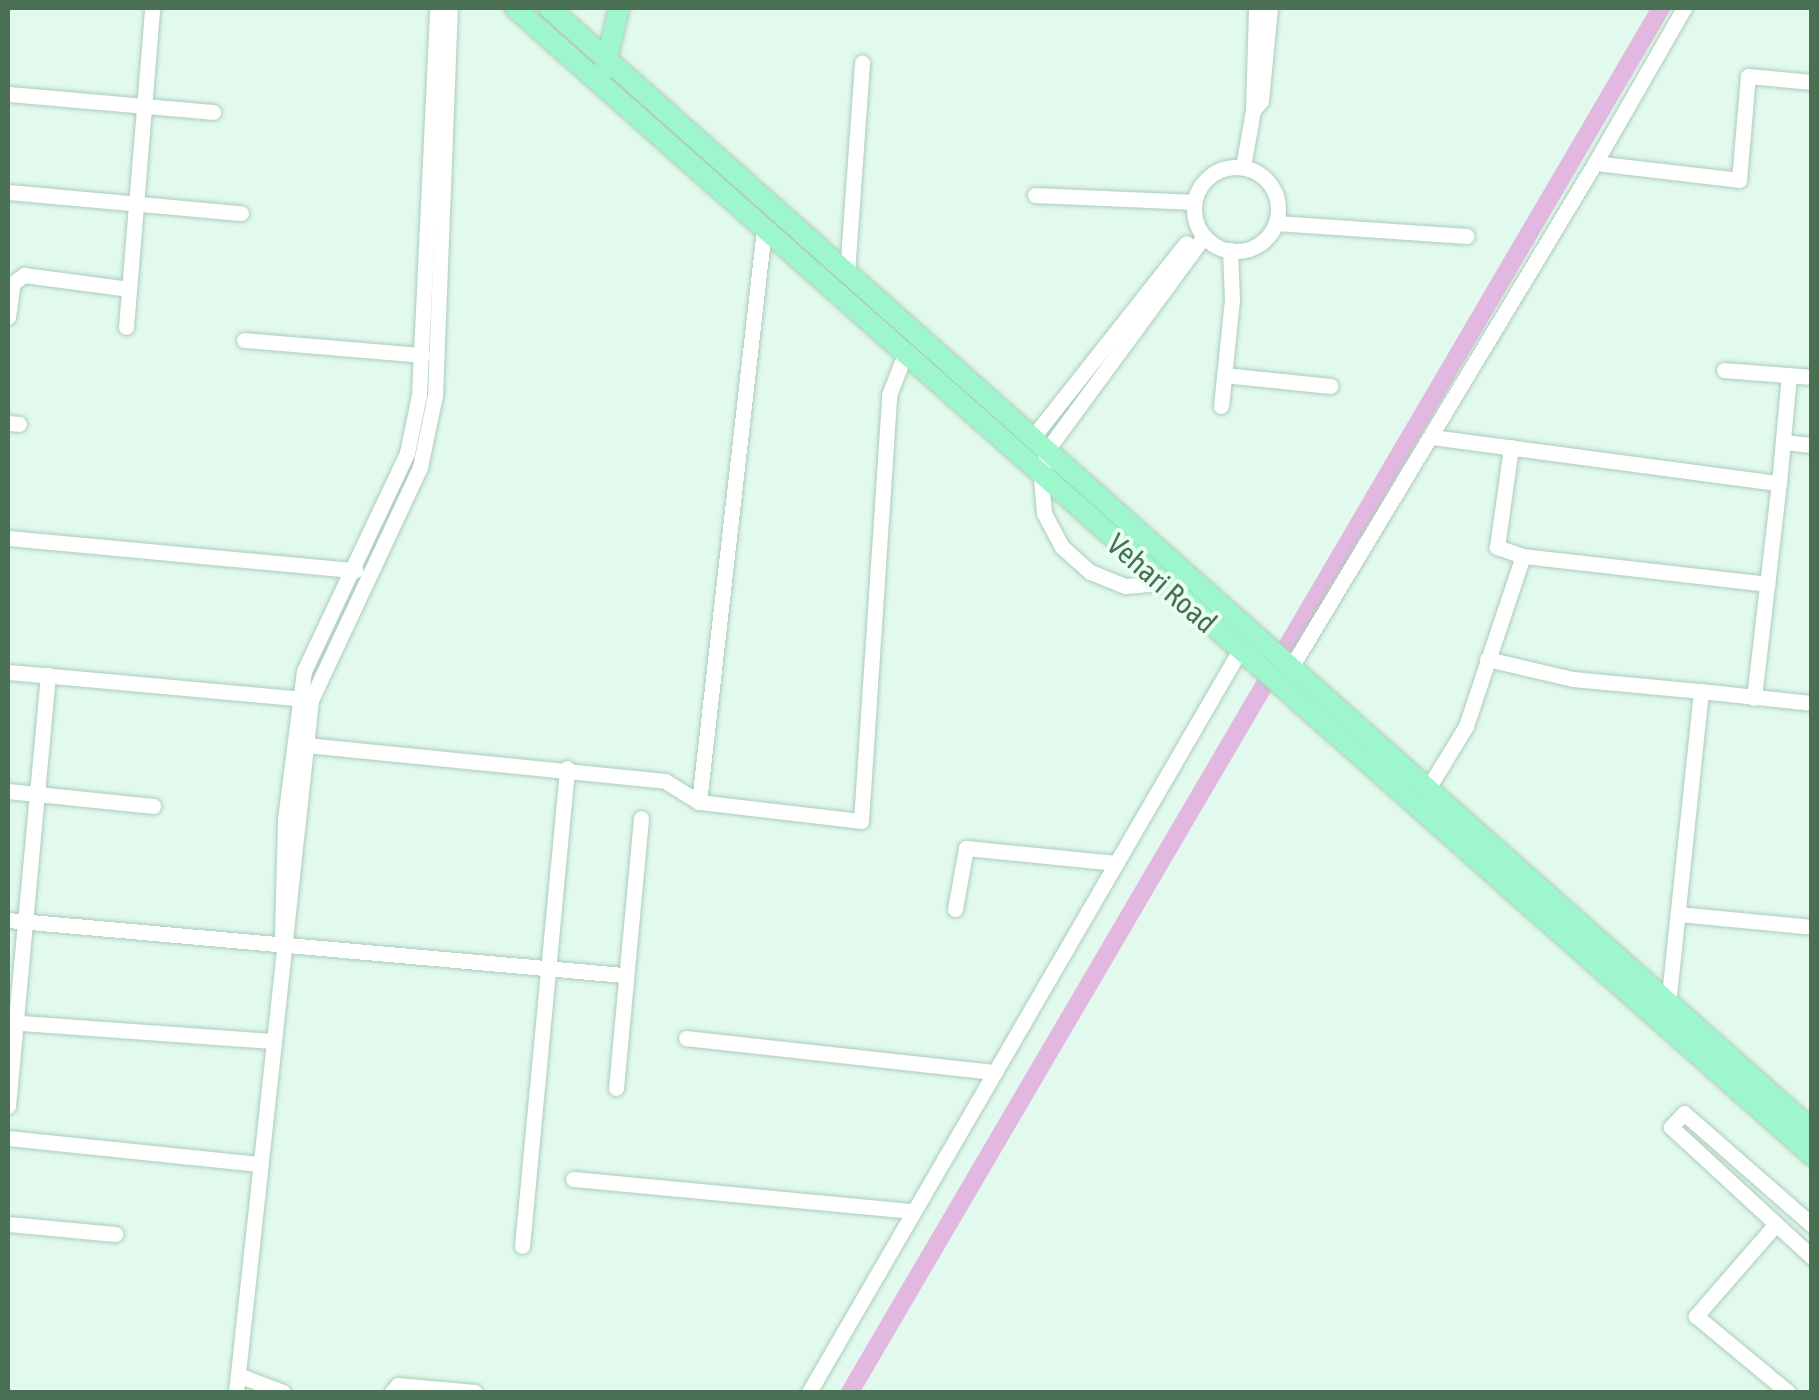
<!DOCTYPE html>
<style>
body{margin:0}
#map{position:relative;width:1819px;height:1400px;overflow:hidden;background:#e2faee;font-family:"Asap Condensed",sans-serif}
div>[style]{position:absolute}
.canal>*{height:18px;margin:-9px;padding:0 9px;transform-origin:9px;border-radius:9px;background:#e2b8e1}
.roads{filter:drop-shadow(0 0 2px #accdb8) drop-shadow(0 0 2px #accdb8)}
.minor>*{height:15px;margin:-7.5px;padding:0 7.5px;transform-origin:7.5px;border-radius:7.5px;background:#fff}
.minor>.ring{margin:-7.5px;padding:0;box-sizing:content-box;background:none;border:15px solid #fff;border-radius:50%}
.major>*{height:20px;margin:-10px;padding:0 10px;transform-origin:10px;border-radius:10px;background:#9ef6cc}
span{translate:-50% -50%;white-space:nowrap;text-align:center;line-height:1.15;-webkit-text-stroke:8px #e8fef3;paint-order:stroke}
.street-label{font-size:30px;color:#4a7054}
.frame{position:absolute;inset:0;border:10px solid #4a7054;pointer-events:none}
</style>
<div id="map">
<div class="canal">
<div style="left:850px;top:1392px;width:1604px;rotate:-59.63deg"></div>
</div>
<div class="roads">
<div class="minor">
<div style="left:8px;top:94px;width:206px;rotate:5deg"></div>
<div style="left:1253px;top:110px;width:12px;rotate:-48deg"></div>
<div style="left:1261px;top:101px;width:93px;rotate:-84.5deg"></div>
<div style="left:1595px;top:163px;width:179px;rotate:-60.1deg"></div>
<div class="ring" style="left:1194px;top:167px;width:69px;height:69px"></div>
<div style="left:1243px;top:167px;width:58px;rotate:-80deg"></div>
<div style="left:1253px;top:110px;width:102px;rotate:-88.3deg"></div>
<div style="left:8px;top:192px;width:234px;rotate:5.2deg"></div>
<div style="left:1035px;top:195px;width:159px;rotate:2.5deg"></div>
<div style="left:1276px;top:223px;width:191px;rotate:3.9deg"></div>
<div style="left:847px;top:273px;width:211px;rotate:-85.9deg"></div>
<div style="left:8px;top:317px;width:34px;rotate:-82deg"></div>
<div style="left:13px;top:283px;width:14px;rotate:-36deg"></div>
<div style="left:24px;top:275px;width:106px;rotate:7.6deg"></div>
<div style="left:126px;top:327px;width:320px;rotate:-85.3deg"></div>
<div style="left:244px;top:340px;width:179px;rotate:4.8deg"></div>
<div style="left:1724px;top:370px;width:88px;rotate:4.5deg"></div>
<div style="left:1224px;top:375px;width:107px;rotate:5.9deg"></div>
<div style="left:1221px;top:406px;width:107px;rotate:-84.1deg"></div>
<div style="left:1232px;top:300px;width:50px;rotate:-92.3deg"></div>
<div style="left:8px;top:423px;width:11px;rotate:5deg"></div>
<div style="left:1033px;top:437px;width:247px;rotate:-51.7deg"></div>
<div style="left:1432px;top:437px;width:350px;rotate:7.6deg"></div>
<div style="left:1779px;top:483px;width:108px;rotate:-84.7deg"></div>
<div style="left:1783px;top:442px;width:29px;rotate:6deg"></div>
<div style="left:8px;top:538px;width:349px;rotate:5.3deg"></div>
<div style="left:1523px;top:556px;width:246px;rotate:6.5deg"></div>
<div style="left:1172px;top:582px;width:47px;rotate:175.1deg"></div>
<div style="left:1125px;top:586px;width:38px;rotate:-158deg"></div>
<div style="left:1090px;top:572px;width:38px;rotate:-138deg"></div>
<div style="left:1062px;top:547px;width:38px;rotate:-118deg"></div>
<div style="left:1044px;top:513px;width:37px;rotate:-95deg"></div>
<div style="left:1041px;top:476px;width:27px;rotate:-77deg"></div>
<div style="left:1047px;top:450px;width:265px;rotate:-53.7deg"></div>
<div style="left:1487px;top:659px;width:88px;rotate:13.1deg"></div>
<div style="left:1573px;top:679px;width:129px;rotate:5.4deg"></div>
<div style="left:1701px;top:691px;width:315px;rotate:96deg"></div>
<div style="left:1290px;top:669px;width:591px;rotate:-58.92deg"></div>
<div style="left:1595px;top:163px;width:145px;rotate:6.7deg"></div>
<div style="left:1739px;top:180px;width:104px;rotate:-85.1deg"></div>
<div style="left:1748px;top:76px;width:64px;rotate:5.4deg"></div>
<div style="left:8px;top:672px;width:300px;rotate:5.2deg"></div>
<div style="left:1701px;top:691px;width:112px;rotate:6.2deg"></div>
<div style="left:1754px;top:698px;width:216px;rotate:-83.4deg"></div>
<div style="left:306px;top:745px;width:361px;rotate:5.7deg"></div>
<div style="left:665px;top:781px;width:40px;rotate:32deg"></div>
<div style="left:699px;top:802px;width:163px;rotate:6.7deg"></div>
<div style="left:861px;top:821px;width:427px;rotate:-86.2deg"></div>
<div style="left:889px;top:395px;width:44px;rotate:-68.7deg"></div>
<div style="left:1427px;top:790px;width:75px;rotate:-58.6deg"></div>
<div style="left:1466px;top:726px;width:179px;rotate:-71.5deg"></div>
<div style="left:1523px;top:556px;width:28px;rotate:-161deg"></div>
<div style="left:1497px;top:547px;width:101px;rotate:-82deg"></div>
<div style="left:8px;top:791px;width:146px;rotate:5.9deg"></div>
<div style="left:699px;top:802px;width:577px;rotate:-83.53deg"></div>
<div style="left:955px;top:909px;width:62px;rotate:-79.8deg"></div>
<div style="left:966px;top:848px;width:151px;rotate:5.7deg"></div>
<div style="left:1678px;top:914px;width:135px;rotate:5.5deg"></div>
<div style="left:8px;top:920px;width:617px;rotate:5.11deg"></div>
<div style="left:282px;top:935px;width:116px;rotate:-88.5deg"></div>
<div style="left:285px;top:819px;width:149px;rotate:-82.7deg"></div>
<div style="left:304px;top:671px;width:241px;rotate:-64.7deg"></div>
<div style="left:407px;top:453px;width:59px;rotate:-78.3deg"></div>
<div style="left:419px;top:395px;width:387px;rotate:-87.3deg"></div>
<div style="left:8px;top:1022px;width:264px;rotate:4.1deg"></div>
<div style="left:686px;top:1038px;width:311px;rotate:6.3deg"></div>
<div style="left:616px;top:1088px;width:271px;rotate:-84.7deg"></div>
<div style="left:8px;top:1106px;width:433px;rotate:-84.7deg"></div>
<div style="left:8px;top:1138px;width:252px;rotate:5.9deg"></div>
<div style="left:573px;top:1179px;width:342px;rotate:5.4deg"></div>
<div style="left:8px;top:1224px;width:108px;rotate:5.3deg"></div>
<div style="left:1775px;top:1225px;width:121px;rotate:131deg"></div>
<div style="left:1696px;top:1316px;width:119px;rotate:39.6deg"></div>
<div style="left:1812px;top:1225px;width:170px;rotate:-138.8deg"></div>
<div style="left:1684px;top:1113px;width:19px;rotate:133deg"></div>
<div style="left:1671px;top:1127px;width:192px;rotate:42.7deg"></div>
<div style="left:522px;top:1246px;width:480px;rotate:-84.6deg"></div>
<div style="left:238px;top:1375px;width:48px;rotate:20.7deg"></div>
<div style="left:236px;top:1392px;width:696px;rotate:-83.81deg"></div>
<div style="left:311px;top:700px;width:257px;rotate:-64.9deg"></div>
<div style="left:420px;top:467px;width:74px;rotate:-78.2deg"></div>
<div style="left:435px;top:395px;width:387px;rotate:-87.8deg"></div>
<div style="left:392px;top:1392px;width:9px;rotate:-49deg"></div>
<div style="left:398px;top:1385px;width:77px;rotate:5.2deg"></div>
<div style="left:809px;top:1392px;width:858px;rotate:-59.85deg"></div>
</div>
<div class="major">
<div style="left:515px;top:8px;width:1731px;rotate:41.49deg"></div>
<div style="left:549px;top:8px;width:1689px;rotate:41.62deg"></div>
<div style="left:605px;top:69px;width:63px;rotate:-77.1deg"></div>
</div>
</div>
<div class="street-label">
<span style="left:1162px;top:583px;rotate:41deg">Vehari Road</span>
</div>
<div class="frame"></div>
</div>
